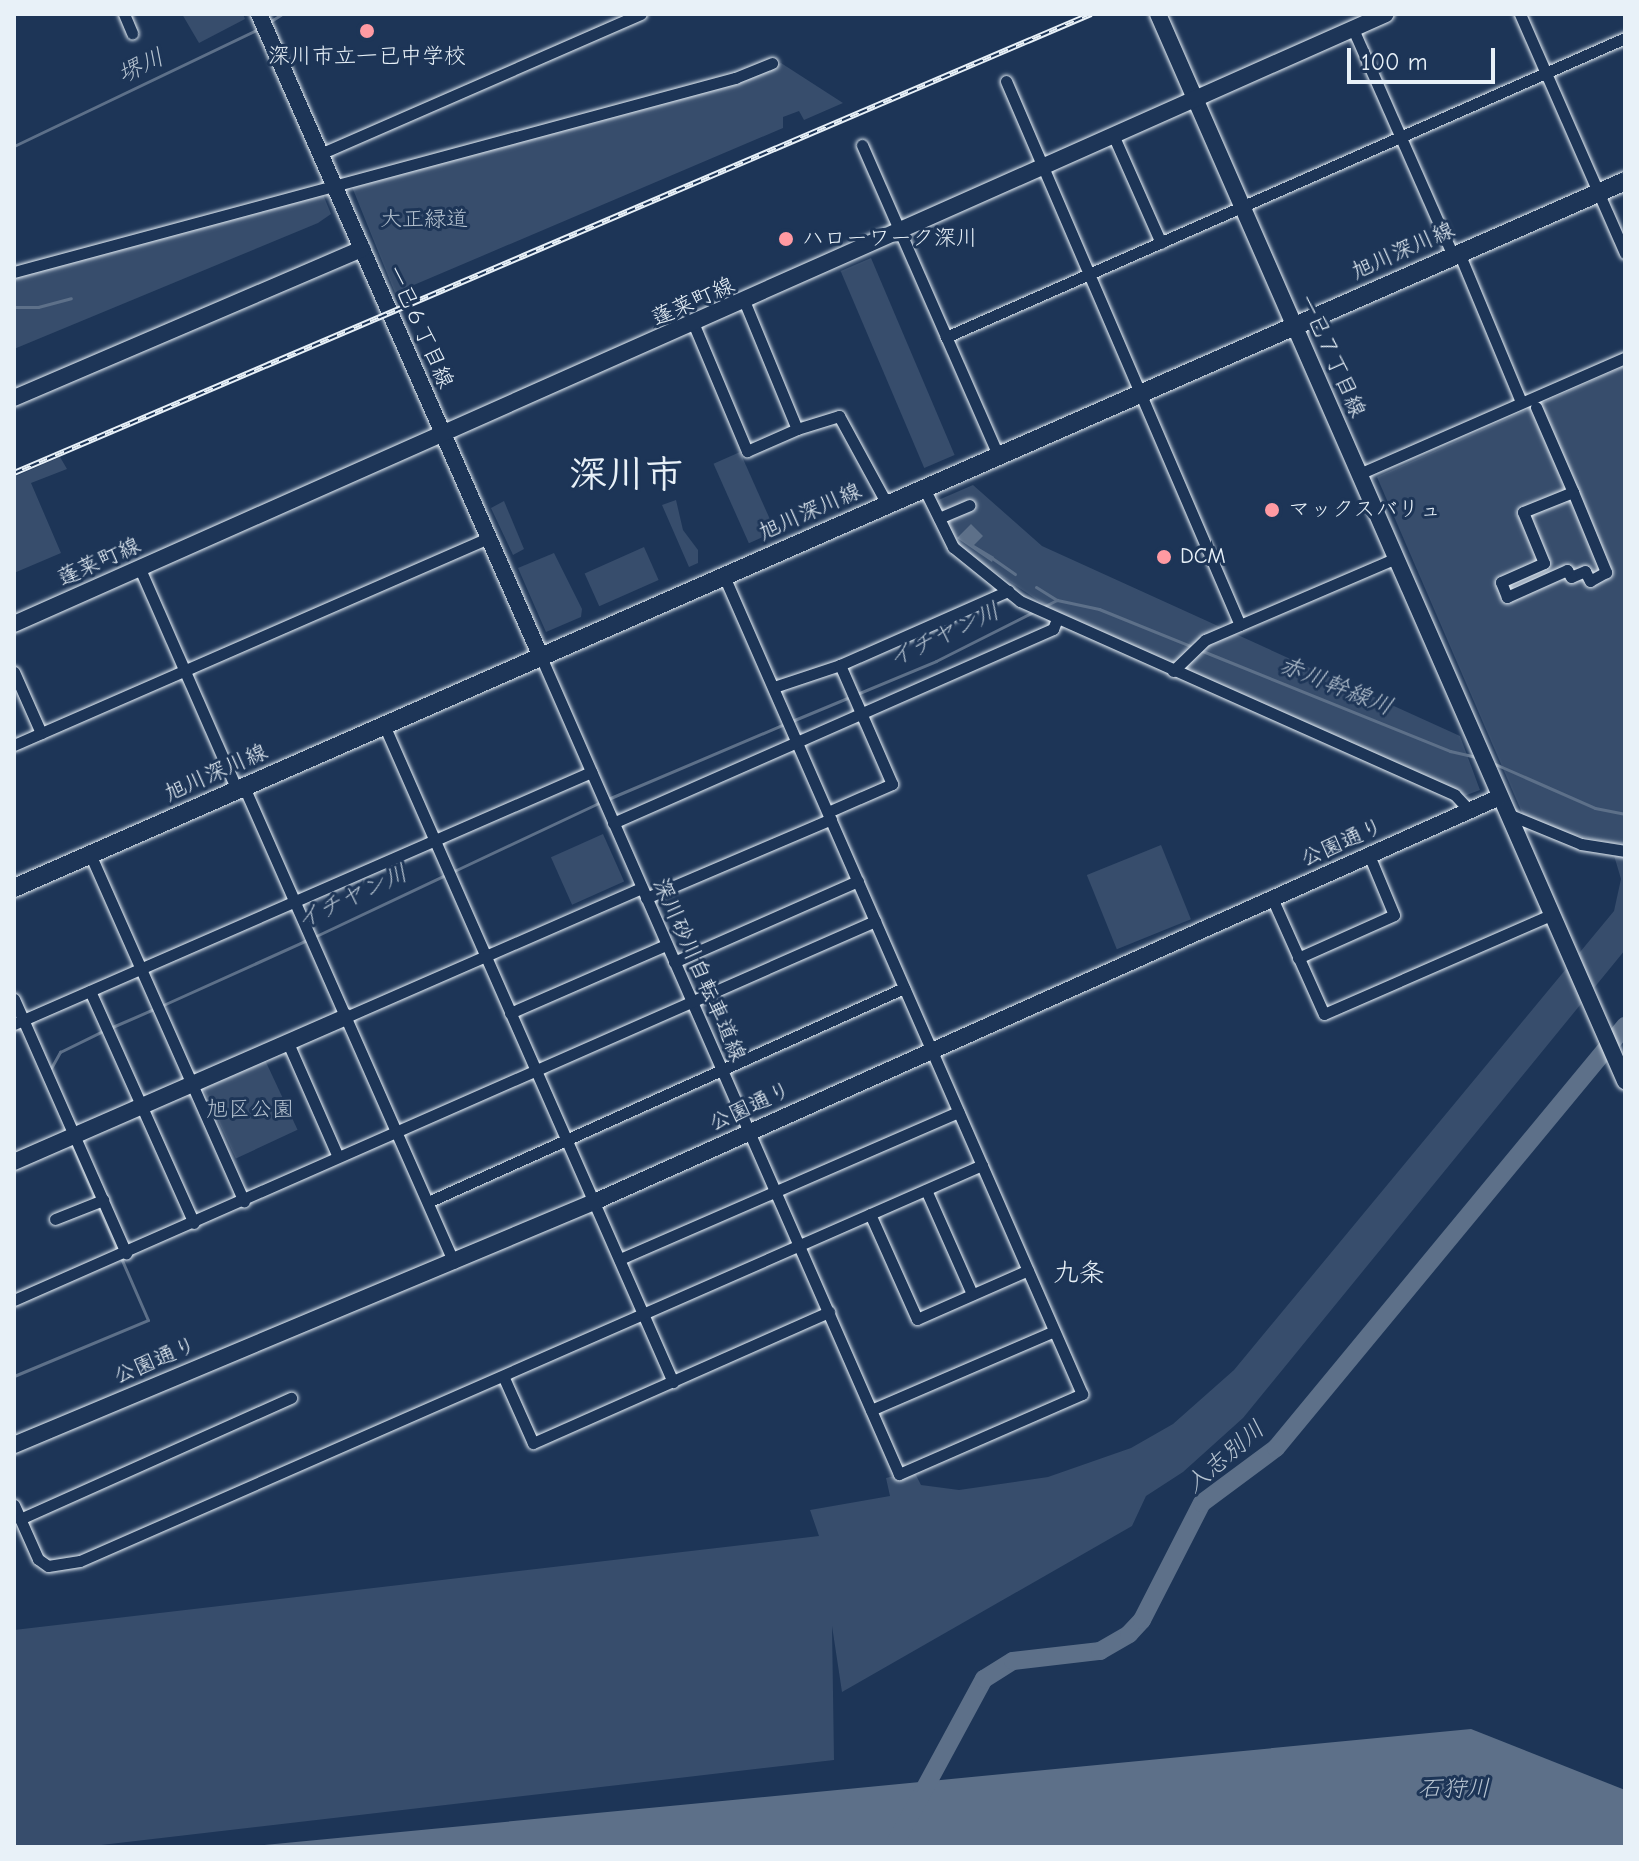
<!DOCTYPE html>
<meta charset="utf-8">
<style>
body{margin:0}
#map{position:relative;width:1639px;height:1861px;overflow:hidden;background:#1d3557;font-family:"Comic Neue","Klee One",sans-serif}
div>[style]{position:absolute}
.green>*{inset:0;background:#374d6c;transform-origin:0 0}
.water>*{inset:0;background:#5d7089}
.stream>*{height:3px;margin:-1.5px;padding:0 1.5px;transform-origin:1.5px;border-radius:1.5px;background:#5d7089}
.river>*{height:18px;margin:-9px;padding:0 9px;transform-origin:9px;border-radius:9px;background:#5d7089}
.roads{filter:drop-shadow(0 0 2px #e8f1f8) drop-shadow(0 0 2px #e8f1f8)}
.street>*{height:11px;margin:-5.5px;padding:0 5.5px;transform-origin:5.5px;border-radius:5.5px;background:#1d3557}
.secondary>*{height:16px;margin:-8px;padding:0 8px;transform-origin:8px;border-radius:8px;background:#1d3557}
.primary>*{height:18px;margin:-9px;padding:0 9px;transform-origin:9px;border-radius:9px;background:#1d3557}
.rail>*{height:6px;margin-top:-3px;transform-origin:0;background:repeating-linear-gradient(90deg,#1d3557 0 9px,#e8f1f8 0 18px);box-sizing:border-box;border-block:2px solid #e8f1f8}
.dots>*{width:22px;height:22px;translate:-50% -50%;box-sizing:border-box;border:4px solid #1d3557;border-radius:50%}
span{translate:-50% -50%;white-space:nowrap;text-align:center;line-height:1.15;-webkit-text-stroke:6px #1d3557;paint-order:stroke}
.poi-label{font-size:22px;color:#e8f1f8}
.left{translate:0 -50%;text-align:left}
.park-label{font-size:22px;color:#b3c0ce}
.street-label{font-size:22px;color:#e8f1f8}
.water-label{font-size:24px;color:#b7c4d1;font-style:italic}
.quarter-label{font-size:26px;color:#e8f1f8}
.town-label{font-size:38px;color:#e8f1f8;font-weight:700}
.frame{position:absolute;inset:0;border:16px solid #e8f1f8;pointer-events:none}
.scale{position:absolute;left:1347px;top:48px;width:148px;height:36px;box-sizing:border-box;border:4px solid #e8f1f8;border-top:0;padding-left:10px;font-size:24px;line-height:28px;white-space:nowrap;color:#e8f1f8;-webkit-text-stroke:6px #1d3557;paint-order:stroke}
</style>
<div id="map">
<div class="green">
<div style="clip-path:polygon(182px 14px,243px 14px,245px 19px,199px 43px)"></div>
<div style="clip-path:polygon(781px 63px,843px 103px,804px 120px,799px 111px,783px 117px,783px 128px,395px 293px,350px 182px,734px 82px)"></div>
<div style="clip-path:polygon(322px 192px,331px 214px,318px 223px,14px 349px,14px 278px)"></div>
<div style="left:871px;top:258px;width:214px;height:33px;rotate:67deg"></div>
<div style="clip-path:polygon(1625px 366px,1625px 843px,1612px 843px,1564px 833px,1523px 815px,1377px 477px)"></div>
<div style="left:740px;top:452px;width:87px;height:29px;rotate:66deg"></div>
<div style="clip-path:polygon(60px 457px,67px 469px,31px 483px,61px 553px,14px 573px,14px 477px)"></div>
<div style="clip-path:polygon(973px 485px,1042px 546px,1460px 736px,1480px 790px,1464px 796px,1059px 614px,957px 547px,936px 501px)"></div>
<div style="clip-path:polygon(676px 500px,683px 530px,698px 550px,698px 563px,689px 567px,662px 505px)"></div>
<div style="clip-path:polygon(504px 501px,524px 549px,513px 555px,491px 508px)"></div>
<div style="left:644px;top:547px;width:36px;height:65px;rotate:66deg"></div>
<div style="clip-path:polygon(554px 553px,582px 609px,581px 617px,546px 632px,518px 568px)"></div>
<div style="left:603px;top:834px;width:52px;height:57px;rotate:66deg"></div>
<div style="left:1161px;top:845px;width:80px;height:80px;rotate:68deg"></div>
<div style="clip-path:polygon(1625px 851px,1625px 950px,1243px 1418px,1183px 1472px,1146px 1496px,1132px 1526px,842px 1692px,832px 1626px,834px 1760px,84px 1847px,14px 1847px,14px 1630px,819px 1536px,810px 1510px,890px 1496px,886px 1478px,914px 1471px,921px 1485px,959px 1490px,1048px 1477px,1131px 1448px,1173px 1424px,1234px 1370px,1614px 911px,1621px 879px,1613px 852px)"></div>
<div style="left:265px;top:1060px;width:77px;height:68px;rotate:65deg"></div>
</div>
<div class="water">
<div style="clip-path:polygon(971px 524px,983px 536px,974px 545px,994px 557px,992px 562px,957px 538px)"></div>
<div style="clip-path:polygon(1471px 1729px,1625px 1790px,1625px 1847px,244px 1847px)"></div>
</div>
<div class="stream">
<div style="left:268px;top:23px;width:17px;rotate:-33deg"></div>
<div style="left:14px;top:146px;width:271px;rotate:-25.6deg"></div>
<div style="left:14px;top:307px;width:24px"></div>
<div style="left:38px;top:307px;width:34px;rotate:-15deg"></div>
<div style="left:992px;top:558px;width:28px;rotate:35deg"></div>
<div style="left:1036px;top:587px;width:25px;rotate:32deg"></div>
<div style="left:1057px;top:600px;width:43px;rotate:12.1deg"></div>
<div style="left:1099px;top:609px;width:101px;rotate:22deg"></div>
<div style="left:1043px;top:607px;width:16px;rotate:-27deg"></div>
<div style="left:1200px;top:650px;width:270px;rotate:22deg"></div>
<div style="left:1450px;top:751px;width:28px;rotate:13deg"></div>
<div style="left:792px;top:721px;width:156px;rotate:-22.6deg"></div>
<div style="left:936px;top:661px;width:109px;rotate:-26.8deg"></div>
<div style="left:1495px;top:764px;width:109px;rotate:23.7deg"></div>
<div style="left:1595px;top:808px;width:31px;rotate:11deg"></div>
<div style="left:608px;top:799px;width:192px;rotate:-23deg"></div>
<div style="left:452px;top:872px;width:165px;rotate:-25.2deg"></div>
<div style="left:314px;top:937px;width:145px;rotate:-25.3deg"></div>
<div style="left:161px;top:1006px;width:160px;rotate:-24.3deg"></div>
<div style="left:110px;top:1028px;width:48px;rotate:-23.4deg"></div>
<div style="left:50px;top:1070px;width:21px;rotate:-61deg"></div>
<div style="left:60px;top:1052px;width:48px;rotate:-26deg"></div>
<div style="left:14px;top:1376px;width:145px;rotate:-22.7deg"></div>
<div style="left:148px;top:1320px;width:191px;rotate:-113.5deg"></div>
</div>
<div class="river">
<div style="left:893px;top:1847px;width:191px;rotate:-61.6deg"></div>
<div style="left:984px;top:1679px;width:34px;rotate:-32deg"></div>
<div style="left:1013px;top:1661px;width:88px;rotate:-6.6deg"></div>
<div style="left:1100px;top:1651px;width:34px;rotate:-30deg"></div>
<div style="left:1129px;top:1634px;width:19px;rotate:-47deg"></div>
<div style="left:1142px;top:1620px;width:131px;rotate:-62.9deg"></div>
<div style="left:1202px;top:1503px;width:92px;rotate:-36.6deg"></div>
<div style="left:1276px;top:1448px;width:548px;rotate:-50.41deg"></div>
</div>
<div class="roads">
<div class="street">
<div style="left:124px;top:14px;width:21px;rotate:67deg"></div>
<div style="left:1520px;top:14px;width:261px;rotate:66.3deg"></div>
<div style="left:1353px;top:29px;width:248px;rotate:66.2deg"></div>
<div style="left:1006px;top:81px;width:592px;rotate:66.73deg"></div>
<div style="left:1114px;top:137px;width:116px;rotate:66.1deg"></div>
<div style="left:862px;top:145px;width:339px;rotate:66.3deg"></div>
<div style="left:320px;top:154px;width:350px;rotate:-23.6deg"></div>
<div style="left:1459px;top:253px;width:161px;rotate:67.4deg"></div>
<div style="left:14px;top:272px;width:747px;rotate:-15.06deg"></div>
<div style="left:735px;top:78px;width:40px;rotate:-22deg"></div>
<div style="left:745px;top:303px;width:136px;rotate:67.6deg"></div>
<div style="left:797px;top:429px;width:44px;rotate:-17.2deg"></div>
<div style="left:839px;top:416px;width:100px;rotate:61.4deg"></div>
<div style="left:694px;top:325px;width:137px;rotate:67.2deg"></div>
<div style="left:747px;top:451px;width:55px;rotate:-23.7deg"></div>
<div style="left:946px;top:337px;width:742px;rotate:-23.77deg"></div>
<div style="left:1536px;top:407px;width:93px;rotate:66.5deg"></div>
<div style="left:1573px;top:492px;width:87px;rotate:67.6deg"></div>
<div style="left:1606px;top:572px;width:18px;rotate:151deg"></div>
<div style="left:1590px;top:581px;width:11px;rotate:-117deg"></div>
<div style="left:1585px;top:571px;width:15px;rotate:157deg"></div>
<div style="left:1571px;top:577px;width:8px;rotate:-120deg"></div>
<div style="left:1567px;top:570px;width:66px;rotate:155.8deg"></div>
<div style="left:1507px;top:597px;width:16px;rotate:-112deg"></div>
<div style="left:1501px;top:582px;width:47px;rotate:-23.8deg"></div>
<div style="left:1544px;top:563px;width:55px;rotate:-112.4deg"></div>
<div style="left:1523px;top:512px;width:54px;rotate:-21.8deg"></div>
<div style="left:1359px;top:474px;width:290px;rotate:-23.6deg"></div>
<div style="left:924px;top:488px;width:66px;rotate:63.8deg"></div>
<div style="left:953px;top:547px;width:86px;rotate:38.9deg"></div>
<div style="left:1020px;top:601px;width:476px;rotate:24deg"></div>
<div style="left:1455px;top:795px;width:21px;rotate:47deg"></div>
<div style="left:939px;top:518px;width:33px;rotate:-23deg"></div>
<div style="left:140px;top:569px;width:241px;rotate:66.3deg"></div>
<div style="left:541px;top:657px;width:892px;rotate:66.34deg"></div>
<div style="left:899px;top:1474px;width:200px;rotate:-23.6deg"></div>
<div style="left:1082px;top:1394px;width:893px;rotate:-113.64deg"></div>
<div style="left:1173px;top:671px;width:45px;rotate:-44.1deg"></div>
<div style="left:1205px;top:640px;width:208px;rotate:-23.2deg"></div>
<div style="left:14px;top:672px;width:67px;rotate:66.1deg"></div>
<div style="left:774px;top:687px;width:70px;rotate:-18.4deg"></div>
<div style="left:840px;top:665px;width:184px;rotate:-23.8deg"></div>
<div style="left:384px;top:725px;width:718px;rotate:66.26deg"></div>
<div style="left:14px;top:745px;width:517px;rotate:-23.59deg"></div>
<div style="left:244px;top:787px;width:520px;rotate:66.19deg"></div>
<div style="left:828px;top:812px;width:70px;rotate:-23.6deg"></div>
<div style="left:892px;top:784px;width:130px;rotate:-113.6deg"></div>
<div style="left:1508px;top:814px;width:79px;rotate:22.3deg"></div>
<div style="left:1581px;top:844px;width:45px;rotate:9deg"></div>
<div style="left:613px;top:823px;width:481px;rotate:-23.8deg"></div>
<div style="left:1053px;top:629px;width:11px;rotate:-68deg"></div>
<div style="left:90px;top:854px;width:380px;rotate:66.1deg"></div>
<div style="left:646px;top:898px;width:201px;rotate:-23.1deg"></div>
<div style="left:1272px;top:898px;width:127px;rotate:65.9deg"></div>
<div style="left:1324px;top:1014px;width:250px;rotate:-23.6deg"></div>
<div style="left:1298px;top:958px;width:105px;rotate:-24.1deg"></div>
<div style="left:1394px;top:915px;width:65px;rotate:-112.6deg"></div>
<div style="left:674px;top:962px;width:201px;rotate:-23.8deg"></div>
<div style="left:90px;top:991px;width:254px;rotate:65.9deg"></div>
<div style="left:14px;top:999px;width:278px;rotate:66.2deg"></div>
<div style="left:510px;top:1013px;width:170px;rotate:-23.6deg"></div>
<div style="left:346px;top:1017px;width:322px;rotate:-23.6deg"></div>
<div style="left:14px;top:1024px;width:630px;rotate:-23.59deg"></div>
<div style="left:288px;top:1043px;width:124px;rotate:66.3deg"></div>
<div style="left:926px;top:1190px;width:114px;rotate:66.1deg"></div>
<div style="left:428px;top:1202px;width:522px;rotate:-24.21deg"></div>
<div style="left:870px;top:1214px;width:115px;rotate:65.9deg"></div>
<div style="left:917px;top:1319px;width:121px;rotate:-23.8deg"></div>
<div style="left:55px;top:1219px;width:52px;rotate:-21.6deg"></div>
<div style="left:620px;top:1259px;width:369px;rotate:-23.5deg"></div>
<div style="left:14px;top:1300px;width:941px;rotate:-23.76deg"></div>
<div style="left:504px;top:1378px;width:71px;rotate:66deg"></div>
<div style="left:533px;top:1443px;width:324px;rotate:-23.9deg"></div>
<div style="left:871px;top:1410px;width:199px;rotate:-23.3deg"></div>
<div style="left:14px;top:1505px;width:59px;rotate:66deg"></div>
<div style="left:38px;top:1559px;width:12px;rotate:35deg"></div>
<div style="left:48px;top:1566px;width:32px;rotate:-9deg"></div>
<div style="left:80px;top:1561px;width:985px;rotate:-23.7deg"></div>
<div style="left:20px;top:1519px;width:297px;rotate:-24.1deg"></div>
</div>
<div class="secondary">
<div style="left:259px;top:14px;width:702px;rotate:66.32deg"></div>
<div style="left:1158px;top:14px;width:1165px;rotate:66.36deg"></div>
<div style="left:14px;top:398px;width:379px;rotate:-23.2deg"></div>
<div style="left:14px;top:624px;width:1501px;rotate:-23.97deg"></div>
<div style="left:14px;top:1162px;width:362px;rotate:-23.6deg"></div>
<div style="left:14px;top:1445px;width:629px;rotate:-22.73deg"></div>
<div style="left:594px;top:1202px;width:992px;rotate:-24.09deg"></div>
</div>
<div class="primary">
<div style="left:14px;top:888px;width:1759px;rotate:-23.69deg"></div>
</div>
</div>
<div class="rail">
<div style="left:14px;top:473px;width:1171px;rotate:-23.08deg"></div>
</div>
<div class="dots">
<div style="left:367px;top:31px;background:#ff9aa2"></div>
<div style="left:786px;top:239px;background:#ff9aa2"></div>
<div style="left:1272px;top:510px;background:#ff9aa2"></div>
<div style="left:1164px;top:557px;background:#ff9aa2"></div>
</div>
<div class="poi-label">
<span style="left:367px;top:57px">深川市立一已中学校</span>
<span class="left" style="left:802px;top:239px">ハローワーク深川</span>
<span class="left" style="left:1288px;top:510px">マックスバリュ</span>
<span class="left" style="left:1180px;top:557px">DCM</span>
</div>
<div class="park-label">
<span style="left:424px;top:220px">大正緑道</span>
<span style="left:250px;top:1110px">旭区公園</span>
</div>
<div class="street-label">
<span style="left:1403px;top:251px;rotate:-24deg">旭川深川線</span>
<span style="left:693px;top:302px;rotate:-24deg">蓬莱町線</span>
<span style="left:420px;top:327px;rotate:66deg">一已６丁目線</span>
<span style="left:1332px;top:356px;rotate:66deg">一已７丁目線</span>
<span style="left:810px;top:512px;rotate:-24deg">旭川深川線</span>
<span style="left:99px;top:562px;rotate:-24deg">蓬莱町線</span>
<span style="left:216px;top:773px;rotate:-24deg">旭川深川線</span>
<span style="left:1342px;top:843px;rotate:-24deg">公園通り</span>
<span style="left:699px;top:970px;rotate:66deg">深川砂川自転車道線</span>
<span style="left:750px;top:1107px;rotate:-25deg">公園通り</span>
<span style="left:155px;top:1361px;rotate:-23deg">公園通り</span>
</div>
<div class="water-label">
<span style="left:141px;top:66px;rotate:-25deg">堺川</span>
<span style="left:944px;top:635px;rotate:-25deg">イチヤン川</span>
<span style="left:1336px;top:686px;rotate:22deg">赤川幹線川</span>
<span style="left:352px;top:897px;rotate:-25deg">イチヤン川</span>
<span style="left:1225px;top:1457px;rotate:-41deg">入志別川</span>
<span style="left:1454px;top:1789px">石狩川</span>
</div>
<div class="quarter-label">
<span style="left:1079px;top:1274px">九条</span>
</div>
<div class="town-label">
<span style="left:626px;top:476px">深川市</span>
</div>
<div class="frame"></div>
<div class="scale">100 m</div>
</div>
